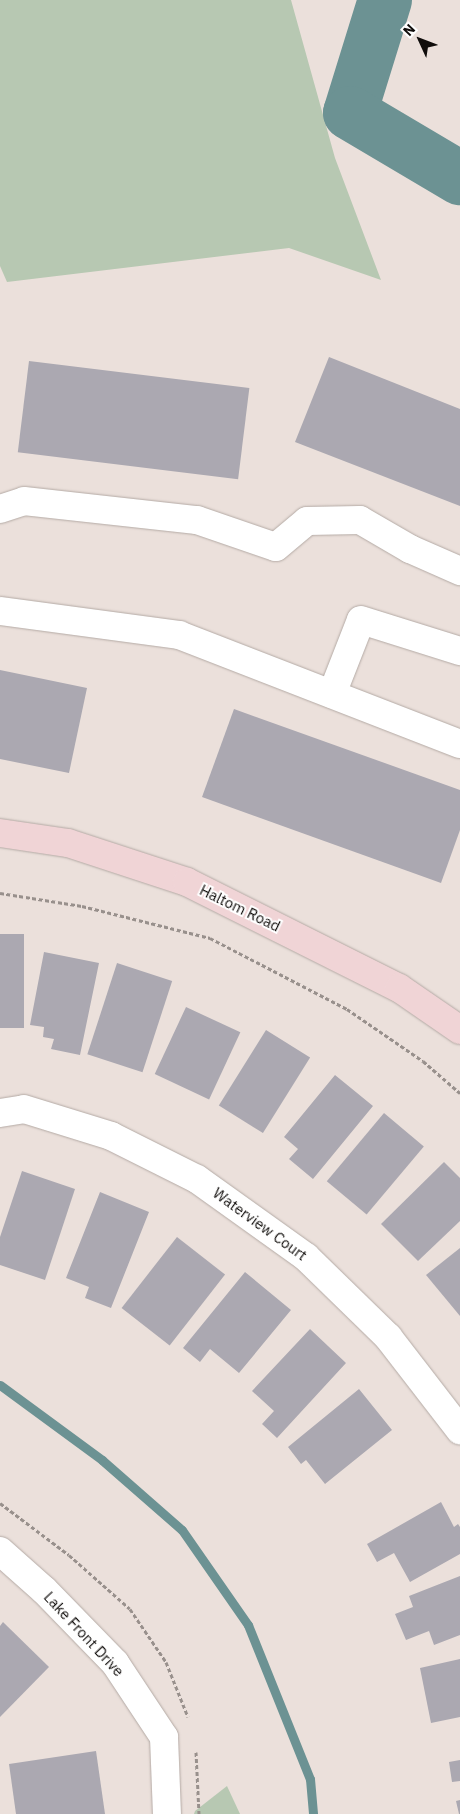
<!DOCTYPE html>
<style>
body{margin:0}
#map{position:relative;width:460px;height:1814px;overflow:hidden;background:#ebe0db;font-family:"IBM Plex Sans",sans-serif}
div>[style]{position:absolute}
.green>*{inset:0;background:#b7c8b2}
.stream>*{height:9px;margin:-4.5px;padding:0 4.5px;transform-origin:4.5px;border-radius:4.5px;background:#6c9293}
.river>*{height:54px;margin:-27px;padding:0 27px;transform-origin:27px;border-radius:27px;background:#6c9293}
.building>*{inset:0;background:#aba8b1;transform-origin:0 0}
.path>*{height:3px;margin-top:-1.5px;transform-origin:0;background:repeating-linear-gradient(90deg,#98908c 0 4px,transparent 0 6.5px)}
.roads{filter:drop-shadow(0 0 1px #b4aaa5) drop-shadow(0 0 1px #b4aaa5)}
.street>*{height:28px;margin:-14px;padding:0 14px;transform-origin:14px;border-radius:14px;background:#fff}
.secondary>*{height:28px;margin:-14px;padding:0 14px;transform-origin:14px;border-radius:14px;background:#f0d4d6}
span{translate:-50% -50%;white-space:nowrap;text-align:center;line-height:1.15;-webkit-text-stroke:4px #fff;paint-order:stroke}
.street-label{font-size:15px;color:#100d0b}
.north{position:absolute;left:395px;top:15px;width:50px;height:50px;-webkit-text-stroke:4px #fff;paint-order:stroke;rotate:313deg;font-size:14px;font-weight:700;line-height:20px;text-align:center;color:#100d0b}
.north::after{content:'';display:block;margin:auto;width:18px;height:22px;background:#100d0b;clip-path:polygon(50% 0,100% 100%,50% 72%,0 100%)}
</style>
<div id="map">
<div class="green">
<div style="clip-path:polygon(0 0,291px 0,335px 158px,381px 280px,289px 248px,7px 282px,0 266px)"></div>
<div style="clip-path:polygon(227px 1786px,240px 1814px,194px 1814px,195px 1811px)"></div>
</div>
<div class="stream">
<div style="left:0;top:1385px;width:127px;rotate:36.3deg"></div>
<div style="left:102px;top:1460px;width:106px;rotate:41.2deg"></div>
<div style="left:182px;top:1530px;width:116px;rotate:55.2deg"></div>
<div style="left:248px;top:1625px;width:166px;rotate:68.1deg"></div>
<div style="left:310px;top:1779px;width:35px;rotate:85deg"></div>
</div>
<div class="river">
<div style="left:385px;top:0;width:118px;rotate:107.2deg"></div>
<div style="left:350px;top:113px;width:128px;rotate:30.6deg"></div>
</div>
<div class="building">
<div style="clip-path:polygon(329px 357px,460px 409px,460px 506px,295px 442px)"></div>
<div style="left:29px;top:361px;width:222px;height:92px;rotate:7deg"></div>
<div style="clip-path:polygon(0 670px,87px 688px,69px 773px,0 759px)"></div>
<div style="clip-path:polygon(234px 709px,460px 790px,460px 830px,441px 883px,202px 797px)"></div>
<div style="left:0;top:934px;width:24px;height:94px"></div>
<div style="clip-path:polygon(44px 952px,99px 963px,80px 1055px,51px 1049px,54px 1039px,43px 1037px,44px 1027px,30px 1025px)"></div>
<div style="left:117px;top:963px;width:58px;height:96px;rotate:18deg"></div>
<div style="left:186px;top:1007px;width:60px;height:74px;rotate:25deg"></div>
<div style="left:266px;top:1030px;width:52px;height:89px;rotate:32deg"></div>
<div style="clip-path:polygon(335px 1075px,373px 1106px,313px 1179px,289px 1159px,298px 1149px,284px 1137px)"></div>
<div style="left:384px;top:1113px;width:52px;height:89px;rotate:40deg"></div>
<div style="clip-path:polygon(444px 1162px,460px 1178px,460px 1221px,418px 1261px,381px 1224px)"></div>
<div style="clip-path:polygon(22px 1171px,75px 1189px,45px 1280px,0 1265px,0 1237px)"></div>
<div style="clip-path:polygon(100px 1192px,149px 1212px,111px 1308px,85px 1298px,89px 1287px,66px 1278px)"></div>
<div style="left:177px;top:1237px;width:61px;height:90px;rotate:38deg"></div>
<div style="clip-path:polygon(460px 1248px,460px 1316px,426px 1275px)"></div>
<div style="clip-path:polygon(245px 1272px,291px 1310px,239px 1373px,210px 1349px,200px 1362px,183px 1348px)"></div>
<div style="clip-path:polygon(310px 1329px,346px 1363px,277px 1438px,262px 1424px,274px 1411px,252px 1391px)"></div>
<div style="clip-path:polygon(359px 1389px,392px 1430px,325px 1484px,306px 1460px,301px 1464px,288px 1447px)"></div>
<div style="clip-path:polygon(441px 1502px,454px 1527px,458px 1524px,460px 1527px,460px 1554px,410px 1582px,394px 1553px,377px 1562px,367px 1544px)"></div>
<div style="clip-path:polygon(460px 1576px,460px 1635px,434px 1645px,429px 1631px,406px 1640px,395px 1614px,413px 1607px,409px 1596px)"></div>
<div style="clip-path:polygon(3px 1622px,49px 1667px,0 1717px,0 1626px)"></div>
<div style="clip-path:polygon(460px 1659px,460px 1717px,431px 1723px,420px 1668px)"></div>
<div style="clip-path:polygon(96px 1751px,105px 1814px,16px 1814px,9px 1764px)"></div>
<div style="clip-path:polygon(460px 1760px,460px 1781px,452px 1782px,449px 1762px)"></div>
<div style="clip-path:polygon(460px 1800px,460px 1814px,459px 1814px,456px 1801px)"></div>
</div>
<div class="path">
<div style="left:0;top:893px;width:83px;rotate:9deg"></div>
<div style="left:82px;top:906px;width:132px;rotate:14deg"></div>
<div style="left:210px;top:938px;width:154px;rotate:27.4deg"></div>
<div style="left:347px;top:1009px;width:92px;rotate:34.4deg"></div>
<div style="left:423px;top:1061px;width:49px;rotate:40.9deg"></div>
<div style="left:0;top:1503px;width:86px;rotate:37deg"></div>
<div style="left:69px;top:1555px;width:81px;rotate:41.5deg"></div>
<div style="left:130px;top:1609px;width:64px;rotate:55.8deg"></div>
<div style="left:166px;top:1662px;width:59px;rotate:68.2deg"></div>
<div style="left:196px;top:1752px;width:62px;rotate:87.2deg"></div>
</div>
<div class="roads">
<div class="street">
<div style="left:0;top:509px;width:25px;rotate:-18deg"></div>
<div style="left:24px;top:501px;width:174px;rotate:6.3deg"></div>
<div style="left:197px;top:520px;width:83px;rotate:18.9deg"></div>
<div style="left:276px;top:547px;width:40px;rotate:-40deg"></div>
<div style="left:307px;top:521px;width:53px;rotate:-1.1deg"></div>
<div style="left:360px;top:520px;width:58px;rotate:30.1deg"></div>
<div style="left:410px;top:549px;width:55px;rotate:23.7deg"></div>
<div style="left:0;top:611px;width:181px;rotate:7.6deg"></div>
<div style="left:179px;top:635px;width:301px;rotate:21.2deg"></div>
<div style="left:332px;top:694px;width:79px;rotate:-68.6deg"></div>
<div style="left:361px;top:620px;width:104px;rotate:17.4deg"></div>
<div style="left:0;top:1113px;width:24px;rotate:-9deg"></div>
<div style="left:24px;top:1109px;width:91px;rotate:17.2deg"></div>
<div style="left:111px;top:1136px;width:96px;rotate:26.6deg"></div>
<div style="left:197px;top:1179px;width:134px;rotate:35.6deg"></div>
<div style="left:306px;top:1257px;width:115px;rotate:44.3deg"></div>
<div style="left:388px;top:1337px;width:118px;rotate:52.3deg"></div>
<div style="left:0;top:1551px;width:59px;rotate:41.6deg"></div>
<div style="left:44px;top:1590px;width:102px;rotate:45.8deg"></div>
<div style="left:115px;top:1663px;width:89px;rotate:56.5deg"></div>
<div style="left:164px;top:1737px;width:77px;rotate:87.8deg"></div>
</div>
<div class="secondary">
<div style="left:0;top:833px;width:69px;rotate:8.4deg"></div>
<div style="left:68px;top:843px;width:125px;rotate:18.1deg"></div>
<div style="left:187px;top:882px;width:237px;rotate:26.6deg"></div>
<div style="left:399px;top:988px;width:74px;rotate:34.5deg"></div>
</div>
</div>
<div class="street-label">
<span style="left:240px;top:908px;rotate:26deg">Haltom Road</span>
<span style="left:260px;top:1224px;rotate:36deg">Waterview Court</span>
<span style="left:84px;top:1634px;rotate:47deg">Lake Front Drive</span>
</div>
<div class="north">N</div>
</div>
